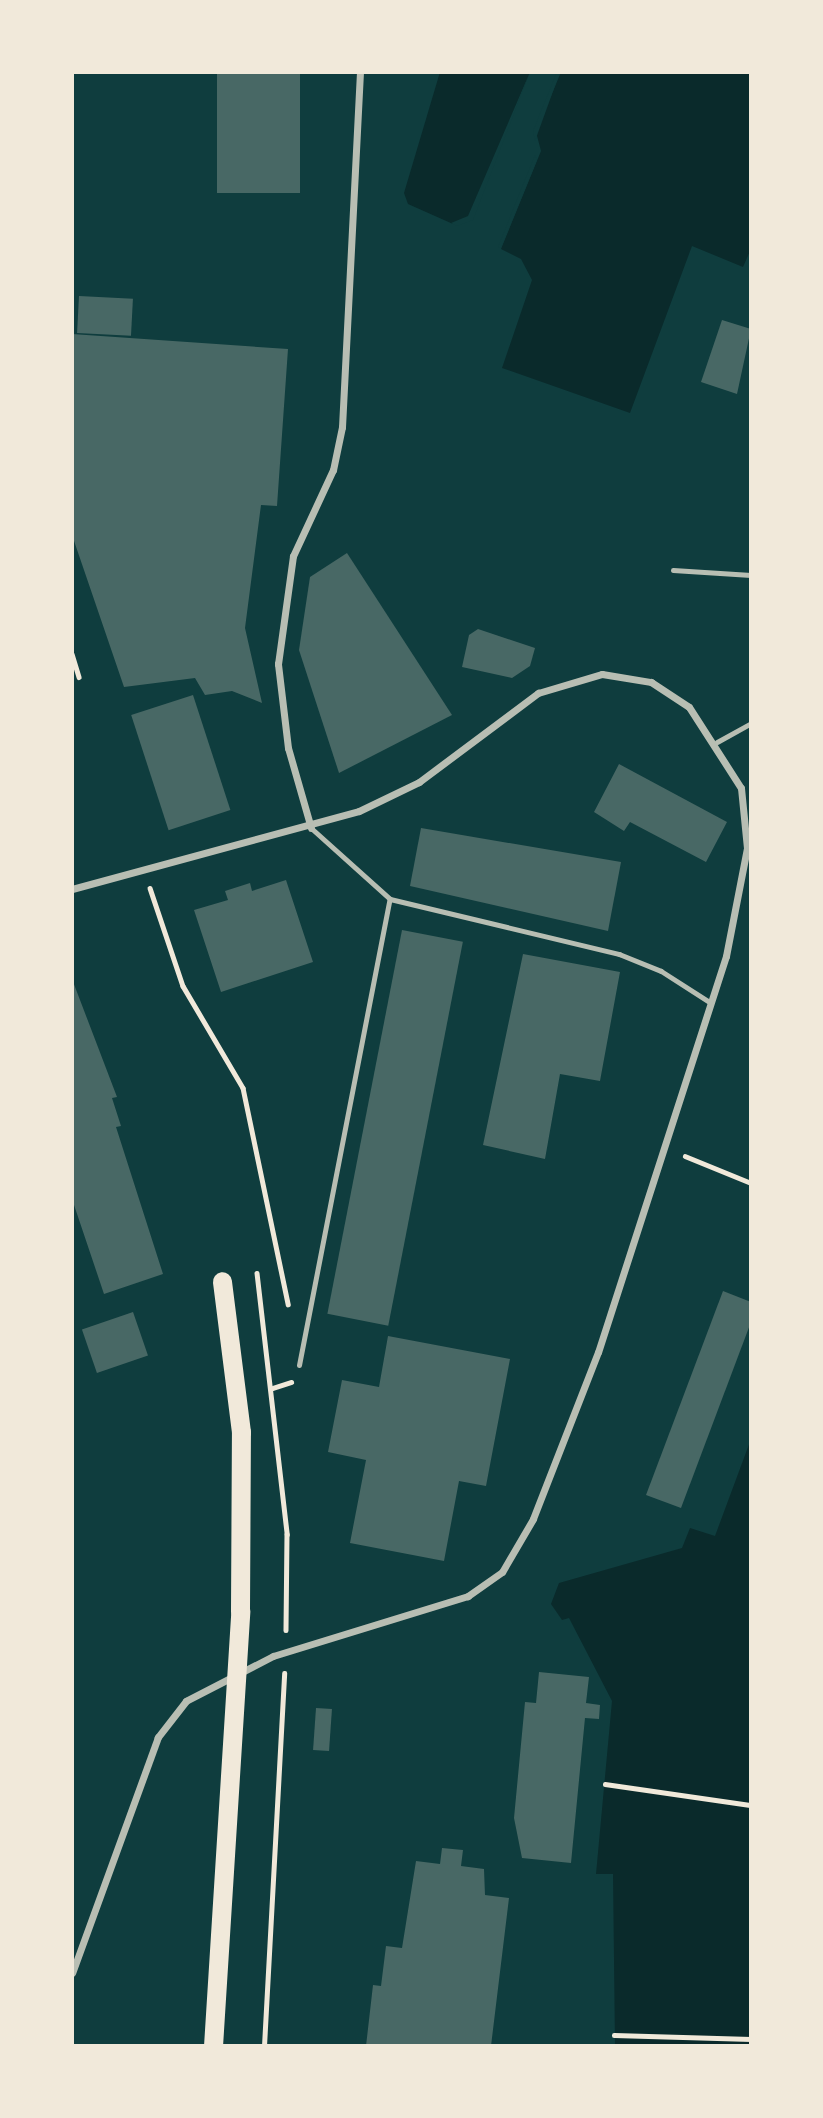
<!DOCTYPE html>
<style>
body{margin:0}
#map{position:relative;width:823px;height:2118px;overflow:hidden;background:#0f3d3e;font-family:"Space Grotesk",sans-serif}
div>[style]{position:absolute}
.water>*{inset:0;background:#0a2a2b}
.pier>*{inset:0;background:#0f3d3e}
.building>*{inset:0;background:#486865;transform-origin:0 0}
.path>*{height:4.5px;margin:-2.25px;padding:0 2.25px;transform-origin:2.25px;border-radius:2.25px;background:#f1e9da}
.service>*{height:5px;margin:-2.5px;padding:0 2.5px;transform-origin:2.5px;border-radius:2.5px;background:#b8beb3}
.minor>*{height:7px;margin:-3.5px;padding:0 3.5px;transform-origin:3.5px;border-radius:3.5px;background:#b8beb3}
.trunk>*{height:19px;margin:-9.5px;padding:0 9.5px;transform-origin:9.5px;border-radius:9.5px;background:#f1e9da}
span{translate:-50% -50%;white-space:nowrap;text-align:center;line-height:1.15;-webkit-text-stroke:7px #f1e9da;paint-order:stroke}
.frame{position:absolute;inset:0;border:74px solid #f1e9da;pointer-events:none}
</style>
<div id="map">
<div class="water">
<div style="clip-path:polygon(440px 72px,530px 72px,470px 218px,453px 224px,408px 204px,404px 193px)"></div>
<div style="clip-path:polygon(561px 72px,751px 72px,751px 249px,743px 267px,692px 246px,630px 413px,502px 368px,532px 280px,521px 259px,501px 249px,541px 151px,536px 132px)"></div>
<div style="clip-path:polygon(751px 1439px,751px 2046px,615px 2046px,613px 1874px,596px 1874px,612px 1701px,569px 1618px,562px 1620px,551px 1604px,559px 1583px,682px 1548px,690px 1528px,715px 1536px)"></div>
</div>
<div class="pier">
<div style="clip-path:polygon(530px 72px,473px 220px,457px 226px,451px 223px,468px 216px)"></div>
<div style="clip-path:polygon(557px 72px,560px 72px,535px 141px,533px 131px)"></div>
<div style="clip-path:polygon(535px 155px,537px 160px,501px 248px,498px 247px)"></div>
</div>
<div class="building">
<div style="left:217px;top:72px;width:83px;height:121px"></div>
<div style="left:79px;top:296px;width:54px;height:37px;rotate:3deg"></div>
<div style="clip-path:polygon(722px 320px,751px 329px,737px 394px,701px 382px)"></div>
<div style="clip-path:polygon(72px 334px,288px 349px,277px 506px,261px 505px,245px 628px,262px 703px,232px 691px,205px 695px,195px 678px,124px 687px,72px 535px)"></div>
<div style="clip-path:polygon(347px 553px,452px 715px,339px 773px,299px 650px,310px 577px)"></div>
<div style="clip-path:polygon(478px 629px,535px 648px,530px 666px,512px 678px,462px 667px,469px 635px)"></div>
<div style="left:193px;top:695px;width:121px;height:65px;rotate:72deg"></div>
<div style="clip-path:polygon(619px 764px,727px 822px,706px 862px,630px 822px,624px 831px,594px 812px)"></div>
<div style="clip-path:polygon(421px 828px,621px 862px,608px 931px,410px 886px)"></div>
<div style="clip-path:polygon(286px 880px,313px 962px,221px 992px,194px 910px,228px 900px,225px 891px,250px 883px,252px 891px)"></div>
<div style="left:402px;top:930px;width:62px;height:391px;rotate:11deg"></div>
<div style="clip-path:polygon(523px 954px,620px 972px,600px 1081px,560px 1074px,545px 1159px,483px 1145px)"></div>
<div style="clip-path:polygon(72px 979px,117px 1097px,112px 1098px,121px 1126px,116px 1127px,163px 1274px,104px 1294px,72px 1199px)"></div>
<div style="clip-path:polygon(723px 1291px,751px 1302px,751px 1322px,681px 1508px,646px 1495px)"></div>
<div style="left:133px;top:1312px;width:46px;height:54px;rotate:71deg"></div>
<div style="clip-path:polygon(388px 1336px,510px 1359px,486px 1486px,459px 1481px,444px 1561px,350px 1543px,366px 1460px,328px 1452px,342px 1380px,379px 1387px)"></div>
<div style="clip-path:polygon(539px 1672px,589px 1677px,586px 1703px,600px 1705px,599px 1719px,585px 1718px,571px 1863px,522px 1858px,514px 1818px,525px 1702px,536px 1703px)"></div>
<div style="left:316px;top:1708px;width:16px;height:42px;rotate:4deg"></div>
<div style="clip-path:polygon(442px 1848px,463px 1850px,461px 1866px,484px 1869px,485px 1895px,509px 1898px,491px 2046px,366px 2046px,373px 1985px,381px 1986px,386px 1946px,402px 1948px,416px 1861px,440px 1864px)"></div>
</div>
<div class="path">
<div style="left:72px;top:654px;width:24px;rotate:73deg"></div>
<div style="left:150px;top:888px;width:103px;rotate:71.4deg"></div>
<div style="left:183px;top:986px;width:118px;rotate:59.5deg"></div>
<div style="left:243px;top:1088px;width:221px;rotate:78.2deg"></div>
<div style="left:685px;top:1156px;width:71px;rotate:22.2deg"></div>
<div style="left:257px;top:1273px;width:263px;rotate:83.4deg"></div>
<div style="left:287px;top:1534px;width:96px;rotate:90.6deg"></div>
<div style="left:273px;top:1388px;width:19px;rotate:-18deg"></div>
<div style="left:605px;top:1784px;width:148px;rotate:8.2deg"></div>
<div style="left:614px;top:2035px;width:137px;rotate:1.7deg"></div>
<div style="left:264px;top:2046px;width:373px;rotate:-86.9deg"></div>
</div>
<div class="service">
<div style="left:673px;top:570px;width:78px;rotate:3.7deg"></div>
<div style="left:717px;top:742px;width:39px;rotate:-29deg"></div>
<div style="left:311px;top:828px;width:106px;rotate:41.9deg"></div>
<div style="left:390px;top:899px;width:236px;rotate:13.5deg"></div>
<div style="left:619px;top:954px;width:45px;rotate:22deg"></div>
<div style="left:661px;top:971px;width:59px;rotate:32.6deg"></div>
<div style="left:299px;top:1365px;width:475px;rotate:-79deg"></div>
</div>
<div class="minor">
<div style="left:311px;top:828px;width:83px;rotate:-106deg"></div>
<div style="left:288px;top:748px;width:85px;rotate:-96.8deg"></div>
<div style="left:278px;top:664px;width:109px;rotate:-82.1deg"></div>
<div style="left:293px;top:556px;width:95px;rotate:-65.1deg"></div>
<div style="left:333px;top:470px;width:44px;rotate:-78.2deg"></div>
<div style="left:342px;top:427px;width:355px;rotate:-87.1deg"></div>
<div style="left:72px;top:889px;width:297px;rotate:-15.2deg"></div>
<div style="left:359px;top:811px;width:67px;rotate:-25.8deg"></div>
<div style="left:419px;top:782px;width:149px;rotate:-36.8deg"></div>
<div style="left:538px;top:693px;width:67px;rotate:-16.5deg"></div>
<div style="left:602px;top:674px;width:50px;rotate:9.3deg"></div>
<div style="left:651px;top:682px;width:45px;rotate:33.3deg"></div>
<div style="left:689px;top:707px;width:96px;rotate:57.3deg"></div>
<div style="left:741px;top:788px;width:60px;rotate:84.3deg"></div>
<div style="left:747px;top:848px;width:110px;rotate:101deg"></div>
<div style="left:726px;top:956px;width:416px;rotate:107.9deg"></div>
<div style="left:598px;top:1352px;width:179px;rotate:111.3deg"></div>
<div style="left:533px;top:1519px;width:61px;rotate:120.3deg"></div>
<div style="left:502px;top:1572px;width:42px;rotate:144.8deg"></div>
<div style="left:468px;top:1596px;width:204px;rotate:162.9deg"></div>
<div style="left:273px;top:1656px;width:98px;rotate:152.7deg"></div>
<div style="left:186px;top:1701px;width:46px;rotate:127.9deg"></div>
<div style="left:158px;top:1737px;width:251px;rotate:110deg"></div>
</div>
<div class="trunk">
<div style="left:213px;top:2046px;width:436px;rotate:-86.4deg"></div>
<div style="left:240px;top:1611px;width:179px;rotate:-89.7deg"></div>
<div style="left:241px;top:1432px;width:152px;rotate:-97.2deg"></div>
</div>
<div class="frame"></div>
</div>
